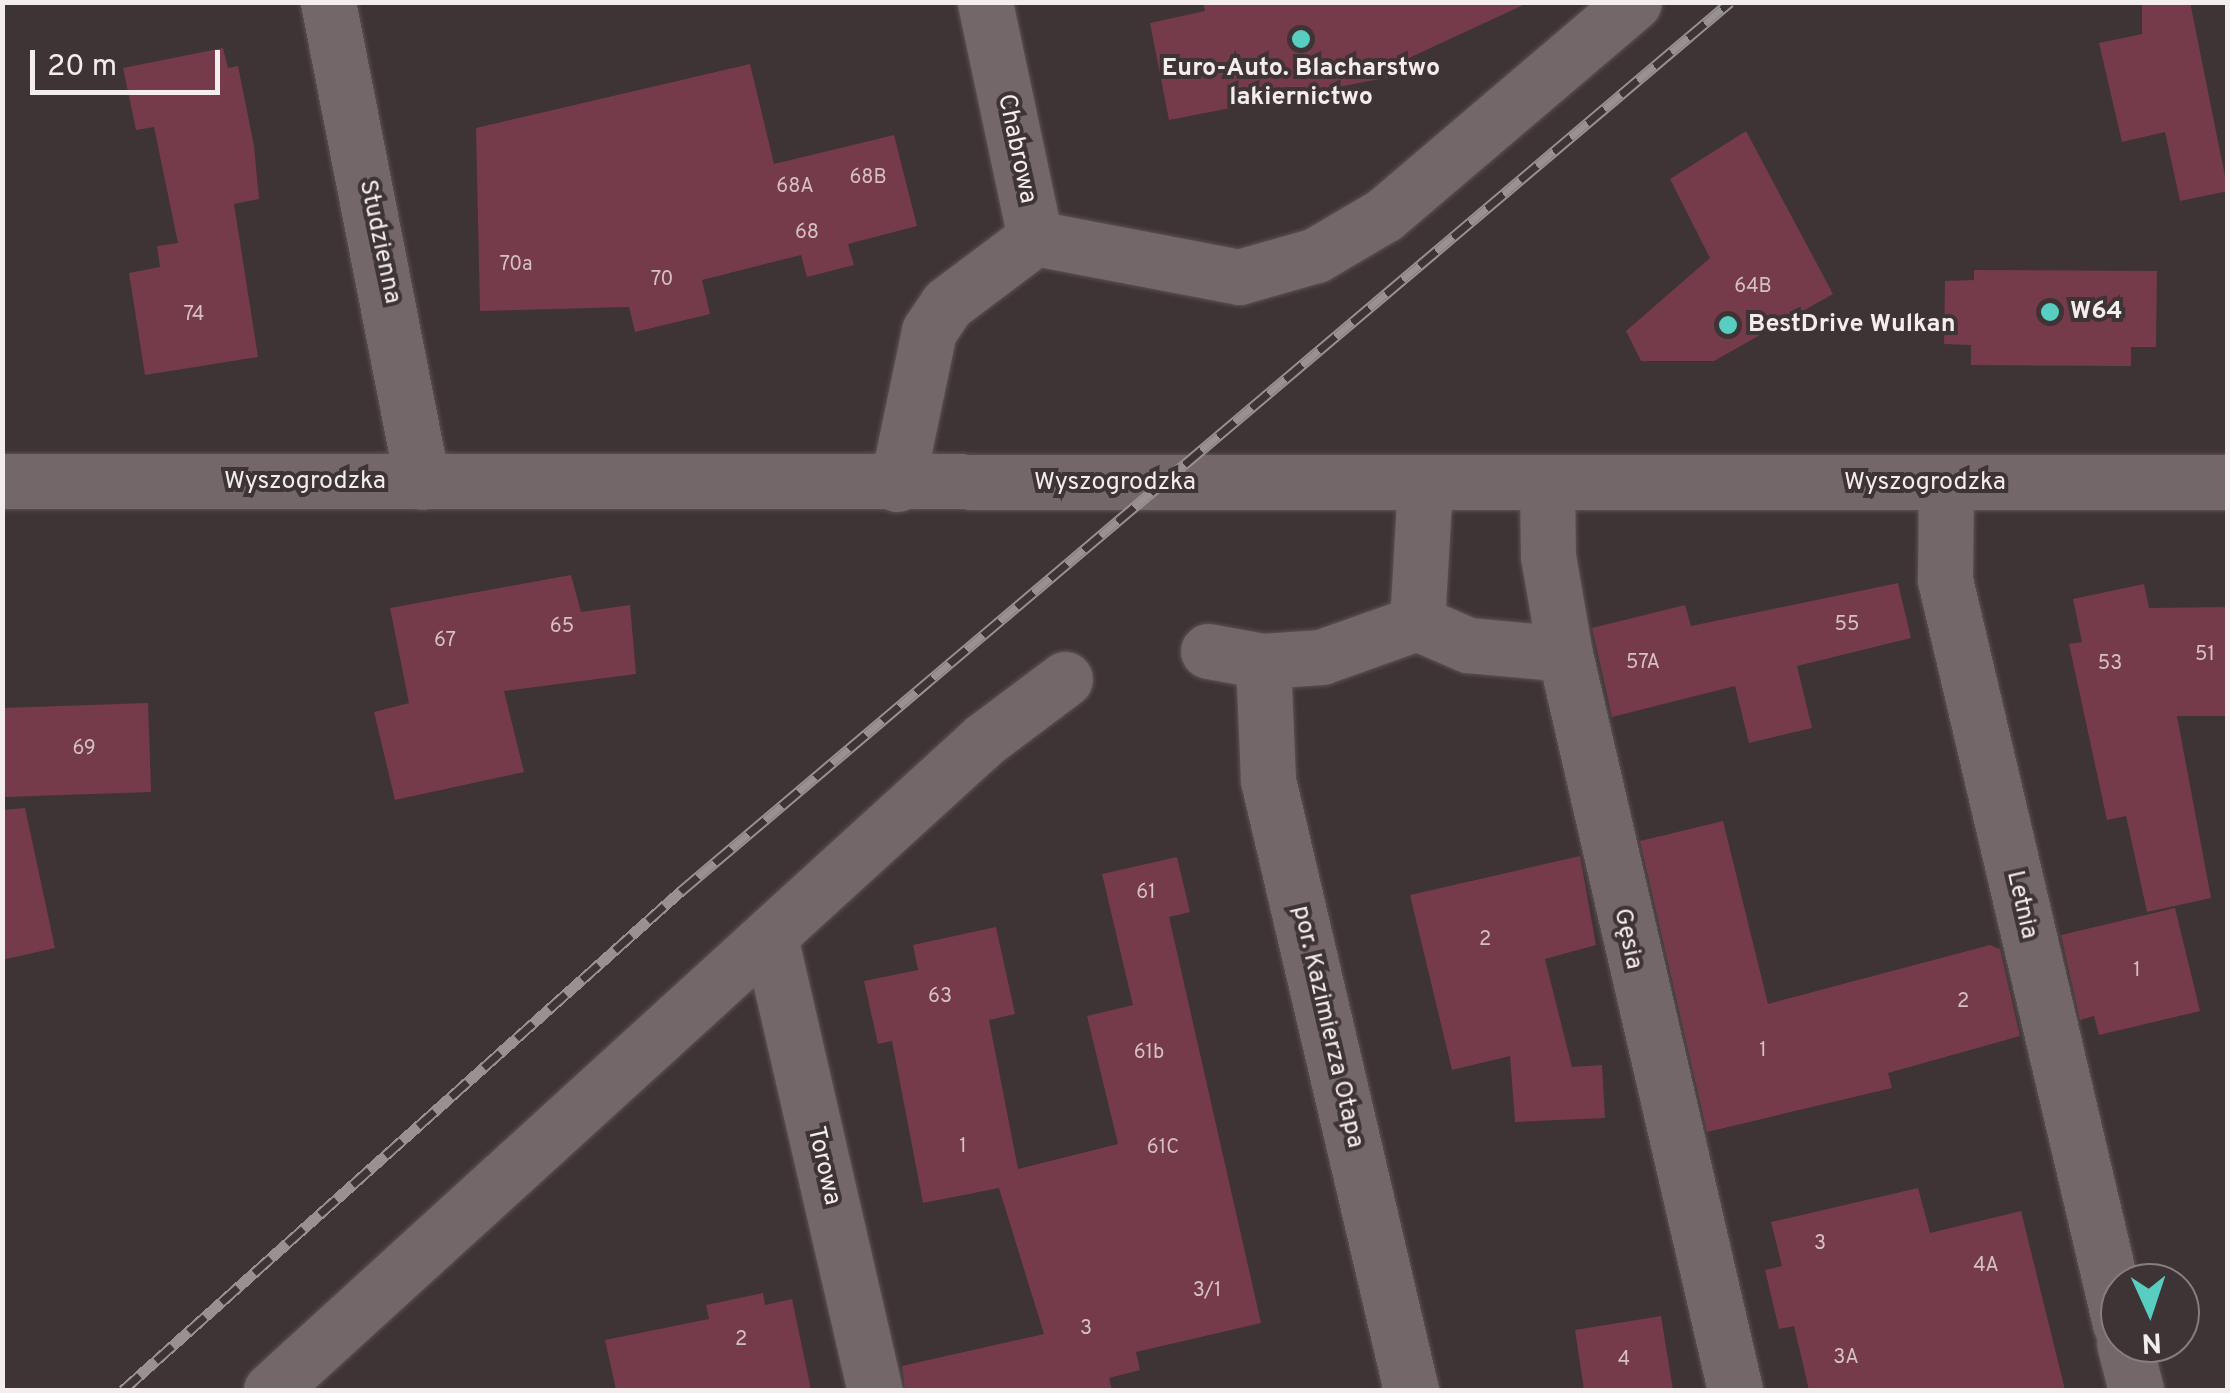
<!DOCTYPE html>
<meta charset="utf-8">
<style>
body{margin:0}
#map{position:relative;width:2230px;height:1393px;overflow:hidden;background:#3e3335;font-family:Overpass,sans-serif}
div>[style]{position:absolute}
.building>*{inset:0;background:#753b4a;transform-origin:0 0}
.roads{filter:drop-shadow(0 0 2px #5b5253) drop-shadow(0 0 2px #5b5253)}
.street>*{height:55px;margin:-27.5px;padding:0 27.5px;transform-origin:27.5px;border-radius:27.5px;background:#736769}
.secondary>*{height:55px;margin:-27.5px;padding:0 27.5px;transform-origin:27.5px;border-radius:27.5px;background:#736769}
.rail>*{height:11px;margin-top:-5.5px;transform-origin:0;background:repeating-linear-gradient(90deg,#3e3335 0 22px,#999092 0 44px);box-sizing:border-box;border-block:2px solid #999092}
.dots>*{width:28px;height:28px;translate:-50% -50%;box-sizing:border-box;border:5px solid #3e3335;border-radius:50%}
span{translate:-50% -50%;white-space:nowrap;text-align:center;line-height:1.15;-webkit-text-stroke:8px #3e3335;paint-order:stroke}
.number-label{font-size:20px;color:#d4c0c5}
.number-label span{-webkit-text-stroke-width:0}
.poi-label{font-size:25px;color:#f4edee;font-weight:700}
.left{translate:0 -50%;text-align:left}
.street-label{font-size:25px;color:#f4edee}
.frame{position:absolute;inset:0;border:5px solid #f4edee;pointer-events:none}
.north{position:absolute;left:2100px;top:1263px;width:100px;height:100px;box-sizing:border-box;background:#3e3335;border:2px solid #877d7f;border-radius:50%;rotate:177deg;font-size:28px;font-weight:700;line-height:40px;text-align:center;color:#f4edee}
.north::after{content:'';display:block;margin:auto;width:35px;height:45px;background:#58cec0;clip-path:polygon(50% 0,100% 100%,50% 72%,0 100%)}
.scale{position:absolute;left:30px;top:50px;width:190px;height:45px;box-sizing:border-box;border:5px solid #f4edee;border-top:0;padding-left:12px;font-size:30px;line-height:35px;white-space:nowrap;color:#f4edee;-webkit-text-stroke:8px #3e3335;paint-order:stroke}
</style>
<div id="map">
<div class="building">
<div style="clip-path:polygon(1203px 2px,1530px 2px,1398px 63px,1400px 75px,1169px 120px,1150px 23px,1205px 11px)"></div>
<div style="clip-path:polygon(2142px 2px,2190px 2px,2228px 191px,2180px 201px,2165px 132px,2122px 142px,2099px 43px,2142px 34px)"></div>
<div style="clip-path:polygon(223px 48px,228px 68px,238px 66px,254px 146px,259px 199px,234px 204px,258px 357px,145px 375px,129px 273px,160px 267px,157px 246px,178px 243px,154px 127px,136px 130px,123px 68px)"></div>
<div style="clip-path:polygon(750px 64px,774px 164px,894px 135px,917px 226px,848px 244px,854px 265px,807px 277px,801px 255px,702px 280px,710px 314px,635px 332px,629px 307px,480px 311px,476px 128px)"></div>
<div style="clip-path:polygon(1746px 131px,1833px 294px,1714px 361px,1641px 361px,1626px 331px,1710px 258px,1670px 179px)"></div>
<div style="clip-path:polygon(1974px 270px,2157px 271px,2156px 347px,2131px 347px,2131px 366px,1971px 365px,1971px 345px,1944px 344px,1945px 281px,1974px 280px)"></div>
<div style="clip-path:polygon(571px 575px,581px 612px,630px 605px,636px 674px,504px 691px,524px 772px,395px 800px,374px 712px,409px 703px,390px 608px)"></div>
<div style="clip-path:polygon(1898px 583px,1911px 638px,1797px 666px,1812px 728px,1749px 743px,1735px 686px,1612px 717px,1592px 628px,1685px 605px,1691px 626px)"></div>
<div style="clip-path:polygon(2144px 584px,2149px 608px,2228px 607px,2228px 716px,2177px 716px,2211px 898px,2147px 912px,2126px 816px,2107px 820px,2069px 644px,2082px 642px,2073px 599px)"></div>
<div style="left:148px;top:703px;width:89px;height:146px;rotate:88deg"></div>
<div style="clip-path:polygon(25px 808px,55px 948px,2px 960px,2px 810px)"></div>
<div style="clip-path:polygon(1723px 821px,1768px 1004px,1990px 945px,2000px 949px,2020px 1036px,1888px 1073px,1892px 1088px,1707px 1132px,1640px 841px)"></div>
<div style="clip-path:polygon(1580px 856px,1596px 945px,1545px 959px,1572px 1067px,1602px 1065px,1605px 1118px,1515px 1122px,1510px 1056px,1452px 1070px,1410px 895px)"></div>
<div style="clip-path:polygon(1177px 857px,1190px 912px,1169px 917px,1261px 1323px,1136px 1352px,1140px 1370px,1109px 1378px,1112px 1390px,905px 1390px,902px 1366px,1044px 1334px,999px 1188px,923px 1203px,892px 1041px,878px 1044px,864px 981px,918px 970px,913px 945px,996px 927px,1015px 1014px,989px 1020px,1018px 1169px,1118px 1144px,1087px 1016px,1133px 1005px,1102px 874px)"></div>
<div style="clip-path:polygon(2175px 908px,2200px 1011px,2099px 1035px,2094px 1016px,2080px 1020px,2061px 935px)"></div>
<div style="clip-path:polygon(1918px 1188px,1930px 1233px,2021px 1211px,2065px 1390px,1809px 1390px,1794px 1326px,1779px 1329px,1765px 1270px,1782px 1266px,1771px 1222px)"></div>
<div style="clip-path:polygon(763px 1293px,765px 1305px,792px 1299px,811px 1390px,616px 1390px,605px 1340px,709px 1319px,706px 1305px)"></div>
<div style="clip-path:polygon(1661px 1316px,1673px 1390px,1584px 1390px,1575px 1330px)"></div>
</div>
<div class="roads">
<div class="street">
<div style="left:328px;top:2px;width:489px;rotate:78.9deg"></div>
<div style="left:1035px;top:238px;width:208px;rotate:10.8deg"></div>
<div style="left:1239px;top:277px;width:80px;rotate:-15.9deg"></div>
<div style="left:1316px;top:255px;width:79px;rotate:-30.5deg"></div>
<div style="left:1384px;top:215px;width:328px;rotate:-40.4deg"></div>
<div style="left:1946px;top:483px;width:97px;rotate:90.6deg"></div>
<div style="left:1945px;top:580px;width:764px;rotate:76.76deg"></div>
<div style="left:897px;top:484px;width:156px;rotate:-78.2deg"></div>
<div style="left:929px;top:331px;width:32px;rotate:-56deg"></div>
<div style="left:947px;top:304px;width:110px;rotate:-36.9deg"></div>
<div style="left:1035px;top:238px;width:241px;rotate:-102deg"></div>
<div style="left:1547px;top:484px;width:72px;rotate:89.2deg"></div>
<div style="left:1548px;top:556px;width:99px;rotate:80.2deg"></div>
<div style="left:1565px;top:654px;width:755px;rotate:76.99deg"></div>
<div style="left:1417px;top:623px;width:138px;rotate:-86.7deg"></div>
<div style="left:1208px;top:651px;width:56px;rotate:10.3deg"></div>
<div style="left:1263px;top:661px;width:58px;rotate:-3.9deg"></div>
<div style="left:1321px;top:657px;width:102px;rotate:-19.5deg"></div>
<div style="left:1417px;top:623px;width:56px;rotate:23.3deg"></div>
<div style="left:1468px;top:645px;width:97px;rotate:5.3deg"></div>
<div style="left:1263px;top:661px;width:119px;rotate:87.6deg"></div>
<div style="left:1268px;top:780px;width:627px;rotate:76.81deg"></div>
<div style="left:771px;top:941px;width:461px;rotate:77deg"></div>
<div style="left:2124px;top:1343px;width:49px;rotate:75.7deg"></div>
<div style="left:271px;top:1390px;width:966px;rotate:-42.36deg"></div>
<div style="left:985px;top:739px;width:100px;rotate:-36.9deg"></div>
</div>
<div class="secondary">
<div style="left:2px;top:481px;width:2226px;rotate:0.03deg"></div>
</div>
</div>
<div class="rail">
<div style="left:123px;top:1390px;width:749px;rotate:-41.81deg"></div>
<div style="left:681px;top:891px;width:1375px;rotate:-40.28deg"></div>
</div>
<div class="dots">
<div style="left:1301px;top:39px;background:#58cec0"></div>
<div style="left:2050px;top:312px;background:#58cec0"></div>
<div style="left:1728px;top:325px;background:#58cec0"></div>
</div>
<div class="number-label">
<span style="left:868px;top:178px">68B</span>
<span style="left:795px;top:187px">68A</span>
<span style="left:807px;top:233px">68</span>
<span style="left:516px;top:265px">70a</span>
<span style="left:662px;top:280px">70</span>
<span style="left:1753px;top:287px">64B</span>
<span style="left:194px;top:315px">74</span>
<span style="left:1847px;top:625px">55</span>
<span style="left:562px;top:627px">65</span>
<span style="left:445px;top:641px">67</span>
<span style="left:2205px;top:655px">51</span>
<span style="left:1643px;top:663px">57A</span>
<span style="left:2110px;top:664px">53</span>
<span style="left:84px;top:749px">69</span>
<span style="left:1146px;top:893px">61</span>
<span style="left:1485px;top:940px">2</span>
<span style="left:2137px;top:971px">1</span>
<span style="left:940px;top:997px">63</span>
<span style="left:1963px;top:1002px">2</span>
<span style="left:1763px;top:1051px">1</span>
<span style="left:1149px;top:1053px">61b</span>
<span style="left:963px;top:1147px">1</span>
<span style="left:1163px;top:1148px">61C</span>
<span style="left:1820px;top:1244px">3</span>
<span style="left:1986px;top:1266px">4A</span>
<span style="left:1207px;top:1291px">3/1</span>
<span style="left:1086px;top:1329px">3</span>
<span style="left:741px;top:1340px">2</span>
<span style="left:1846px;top:1358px">3A</span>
<span style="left:1624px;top:1360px">4</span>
</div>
<div class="poi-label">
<span style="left:1301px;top:84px">Euro-Auto. Blacharstwo<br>lakiernictwo</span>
<span class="left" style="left:2070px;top:312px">W64</span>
<span class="left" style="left:1748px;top:325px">BestDrive Wulkan</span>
</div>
<div class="street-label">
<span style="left:1016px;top:149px;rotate:78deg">Chabrowa</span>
<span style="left:379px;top:242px;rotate:78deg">Studzienna</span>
<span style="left:305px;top:482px">Wyszogrodzka</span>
<span style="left:1115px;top:483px">Wyszogrodzka</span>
<span style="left:1925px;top:483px">Wyszogrodzka</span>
<span style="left:2021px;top:905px;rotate:77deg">Letnia</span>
<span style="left:1627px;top:939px;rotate:78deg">Gęsia</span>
<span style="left:1327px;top:1027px;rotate:77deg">por. Kazimierza Otapa</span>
<span style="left:823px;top:1166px;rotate:77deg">Torowa</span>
</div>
<div class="frame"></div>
<div class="north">N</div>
<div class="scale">20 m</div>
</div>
